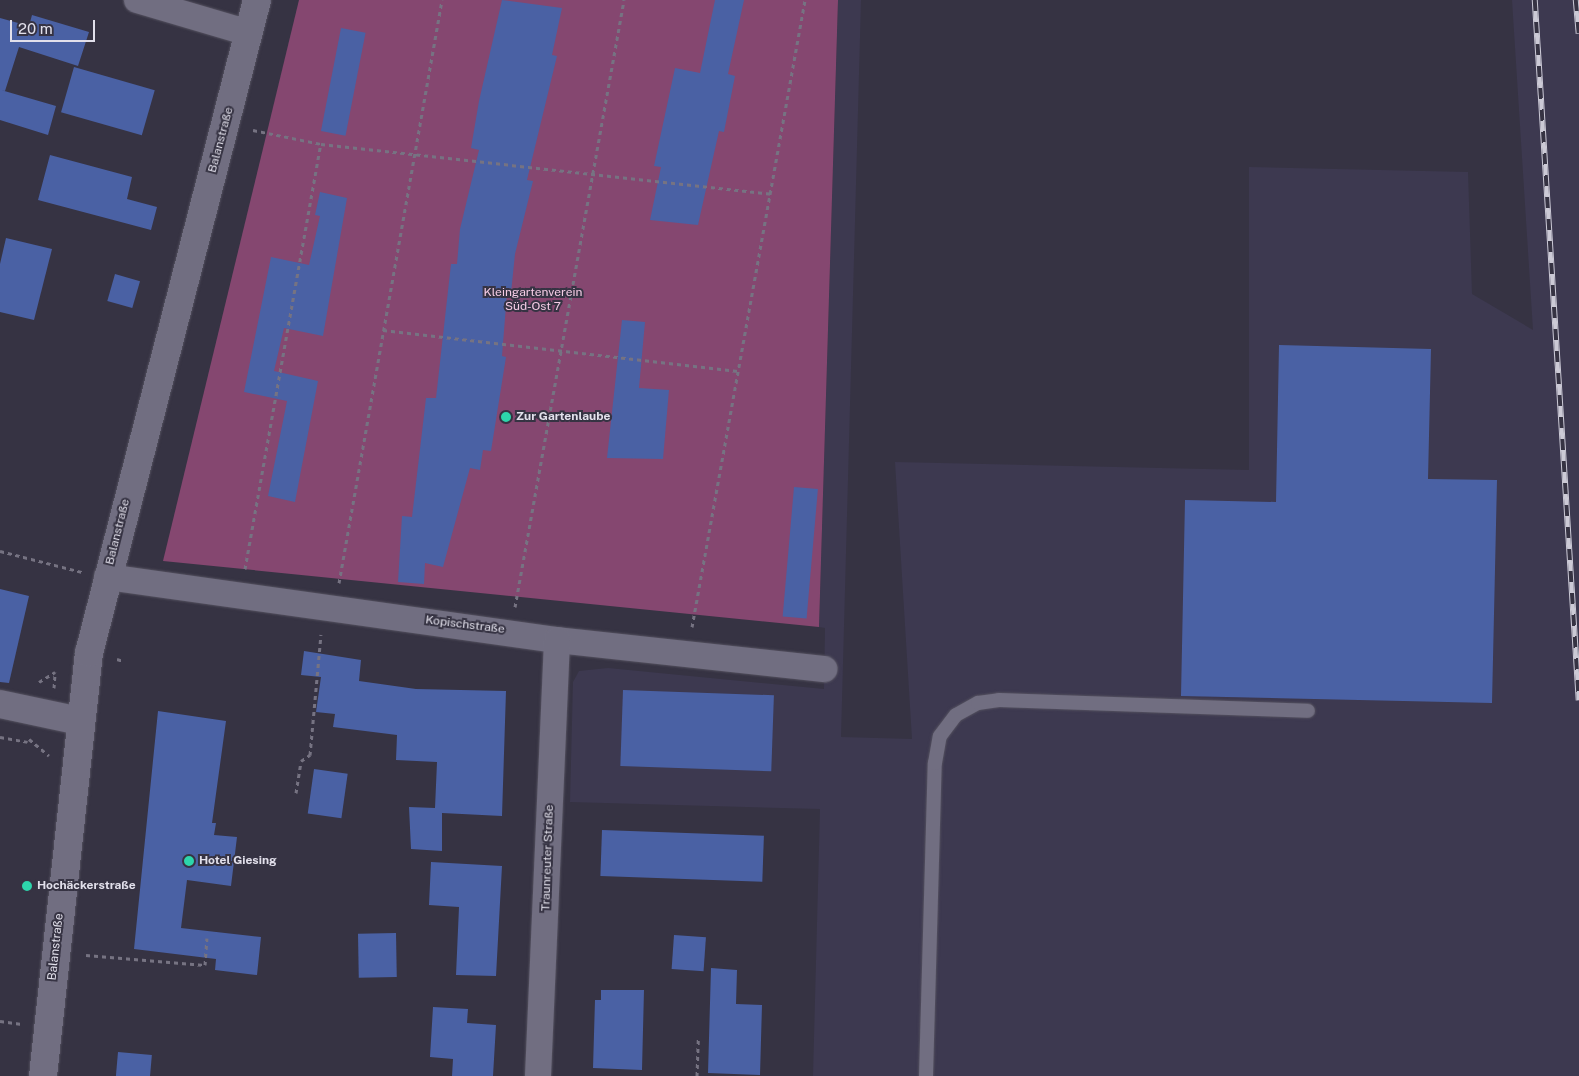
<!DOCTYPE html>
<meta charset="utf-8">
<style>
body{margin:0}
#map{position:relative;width:1579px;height:1076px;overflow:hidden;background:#363343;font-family:"Public Sans",sans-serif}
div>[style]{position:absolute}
.built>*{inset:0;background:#3d3950}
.green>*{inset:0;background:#854770}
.building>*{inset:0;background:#4a61a4;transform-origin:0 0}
.path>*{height:3px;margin-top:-1.5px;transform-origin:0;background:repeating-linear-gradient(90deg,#767382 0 4px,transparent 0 8px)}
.roads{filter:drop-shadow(0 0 1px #54515f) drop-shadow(0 0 1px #54515f)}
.service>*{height:14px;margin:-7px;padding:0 7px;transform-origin:7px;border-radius:7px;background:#716e81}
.minor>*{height:26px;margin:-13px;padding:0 13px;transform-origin:13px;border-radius:13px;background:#716e81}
.tertiary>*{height:28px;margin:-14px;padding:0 14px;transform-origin:14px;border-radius:14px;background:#716e81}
.rail>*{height:5.5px;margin-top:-2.75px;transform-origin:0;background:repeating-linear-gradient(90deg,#363343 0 11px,#cccad6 0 22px);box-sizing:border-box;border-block:1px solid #cccad6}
.dots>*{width:14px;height:14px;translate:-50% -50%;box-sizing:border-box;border:2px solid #363343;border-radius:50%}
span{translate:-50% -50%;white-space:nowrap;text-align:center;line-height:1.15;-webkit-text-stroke:4px #363343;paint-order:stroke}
.street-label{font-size:12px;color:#e2e0eb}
.park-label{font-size:12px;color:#f5cce5}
.poi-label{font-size:12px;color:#e2e0eb;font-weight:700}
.left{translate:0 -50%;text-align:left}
.scale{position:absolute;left:10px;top:20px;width:85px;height:22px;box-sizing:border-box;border:2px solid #e2e0eb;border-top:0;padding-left:6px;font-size:15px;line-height:18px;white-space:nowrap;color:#e2e0eb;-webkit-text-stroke:4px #363343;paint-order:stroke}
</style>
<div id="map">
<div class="built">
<div style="clip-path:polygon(838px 0,861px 0,841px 737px,912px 739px,895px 462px,1249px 470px,1249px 167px,1468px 172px,1472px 294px,1533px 330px,1512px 0,1579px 0,1579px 1076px,813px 1076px,820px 809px,570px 802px,573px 682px,579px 671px,608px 668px,824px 689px,825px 628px,819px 627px)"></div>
</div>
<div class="green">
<div style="clip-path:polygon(299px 0,838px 0,819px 627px,163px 561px)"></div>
</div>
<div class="building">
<div style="clip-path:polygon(502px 0,562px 8px,552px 55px,557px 56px,527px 180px,533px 181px,515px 254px,511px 293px,507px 293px,502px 356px,506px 357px,491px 451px,483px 450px,480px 470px,470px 468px,443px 567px,425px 563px,424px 584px,398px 582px,402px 516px,412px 517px,426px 398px,436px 398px,451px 264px,457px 264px,460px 229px,479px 150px,471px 148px,479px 101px)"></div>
<div style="clip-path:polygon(715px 0,744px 0,728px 74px,735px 76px,724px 132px,719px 131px,698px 225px,650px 220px,661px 167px,654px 166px,675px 68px,700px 73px)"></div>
<div style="clip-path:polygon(32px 15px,89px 32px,78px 66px,19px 47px,5px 91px,1px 90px,56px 106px,48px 135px,0 120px,0 18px,29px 26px)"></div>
<div style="left:341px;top:28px;width:25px;height:105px;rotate:11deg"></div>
<div style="left:74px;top:67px;width:84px;height:47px;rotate:16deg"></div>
<div style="clip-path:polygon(50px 155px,132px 177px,127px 199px,157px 207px,151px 230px,38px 200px)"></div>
<div style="clip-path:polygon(320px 192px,347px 198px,323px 336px,284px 328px,274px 371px,318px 381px,295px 502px,268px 496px,287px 401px,244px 392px,271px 257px,309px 265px,320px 216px,315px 215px)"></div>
<div style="clip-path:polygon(6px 238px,52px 249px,34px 320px,0 312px,0 264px)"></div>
<div style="left:115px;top:274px;width:26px;height:28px;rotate:16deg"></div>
<div style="clip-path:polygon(622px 320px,645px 322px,639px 388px,669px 390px,663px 459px,607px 458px)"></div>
<div style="clip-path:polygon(1279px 345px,1431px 349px,1428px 479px,1497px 480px,1492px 703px,1181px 696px,1185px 500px,1276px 502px)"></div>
<div style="left:794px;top:487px;width:24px;height:130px;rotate:5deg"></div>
<div style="clip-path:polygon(0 589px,29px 596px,9px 683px,0 682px)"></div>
<div style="clip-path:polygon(304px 651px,361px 660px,359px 681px,416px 689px,506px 691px,502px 816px,442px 813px,442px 851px,411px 849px,409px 807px,435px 808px,437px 762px,396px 760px,397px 735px,333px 727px,335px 714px,316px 712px,321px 677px,301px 675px)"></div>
<div style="left:623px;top:690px;width:151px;height:76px;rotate:2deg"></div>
<div style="clip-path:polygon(158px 711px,226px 721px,212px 823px,216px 823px,214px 835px,237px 837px,231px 886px,187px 880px,181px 928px,261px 937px,257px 975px,215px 970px,216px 959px,134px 949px)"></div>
<div style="left:314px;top:769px;width:34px;height:45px;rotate:8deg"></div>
<div style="left:602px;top:830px;width:162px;height:46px;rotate:2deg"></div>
<div style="clip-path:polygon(431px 862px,502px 866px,496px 976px,456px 975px,459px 907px,429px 905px)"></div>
<div style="left:396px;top:933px;width:44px;height:38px;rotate:89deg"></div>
<div style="left:674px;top:935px;width:32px;height:34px;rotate:4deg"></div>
<div style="clip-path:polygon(711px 968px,737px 970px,736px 1004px,762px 1005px,760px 1075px,708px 1073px)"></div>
<div style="clip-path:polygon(601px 990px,644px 990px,642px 1070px,593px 1068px,595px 1000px,601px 1000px)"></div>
<div style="clip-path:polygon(433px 1007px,468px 1009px,467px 1023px,496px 1025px,493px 1076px,452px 1076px,453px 1059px,430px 1057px)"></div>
<div style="left:118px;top:1052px;width:34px;height:24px;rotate:5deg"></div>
</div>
<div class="path">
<div style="left:253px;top:130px;width:69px;rotate:11.6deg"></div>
<div style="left:321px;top:144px;width:453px;rotate:6.3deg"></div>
<div style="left:383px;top:330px;width:357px;rotate:6.6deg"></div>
<div style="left:0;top:551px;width:85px;rotate:14.4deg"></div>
<div style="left:245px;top:569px;width:432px;rotate:-79.9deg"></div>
<div style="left:339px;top:583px;width:592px;rotate:-79.98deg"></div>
<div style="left:515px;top:607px;width:617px;rotate:-79.82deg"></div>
<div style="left:692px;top:627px;width:637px;rotate:-79.78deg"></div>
<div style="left:117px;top:659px;width:6px;rotate:18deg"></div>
<div style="left:39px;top:682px;width:19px;rotate:-32deg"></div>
<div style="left:54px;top:688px;width:16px;rotate:-86deg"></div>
<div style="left:0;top:737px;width:28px;rotate:10deg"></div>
<div style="left:29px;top:739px;width:26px;rotate:40deg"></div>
<div style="left:296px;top:793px;width:32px;rotate:-81deg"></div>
<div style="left:301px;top:761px;width:11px;rotate:-34deg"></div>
<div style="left:310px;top:755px;width:121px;rotate:-84.8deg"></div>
<div style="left:86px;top:955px;width:119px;rotate:4.8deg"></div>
<div style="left:205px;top:965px;width:27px;rotate:-86deg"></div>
<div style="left:0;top:1021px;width:22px;rotate:8deg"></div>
<div style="left:697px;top:1076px;width:37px;rotate:-88deg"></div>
</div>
<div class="roads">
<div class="service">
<div style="left:926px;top:1076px;width:313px;rotate:-88.4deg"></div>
<div style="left:935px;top:763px;width:27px;rotate:-80deg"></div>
<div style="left:940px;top:736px;width:26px;rotate:-53deg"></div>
<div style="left:956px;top:715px;width:25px;rotate:-29deg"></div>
<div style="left:978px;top:703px;width:21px;rotate:-8deg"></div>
<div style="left:999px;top:700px;width:309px;rotate:2deg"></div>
</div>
<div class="minor">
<div style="left:137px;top:0;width:117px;rotate:16.4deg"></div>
<div style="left:107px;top:577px;width:454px;rotate:8deg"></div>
<div style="left:557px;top:640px;width:269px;rotate:6.2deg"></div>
<div style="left:538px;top:1076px;width:436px;rotate:-87.5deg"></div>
</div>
<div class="tertiary">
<div style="left:0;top:704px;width:82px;rotate:12deg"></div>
<div style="left:43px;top:1076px;width:425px;rotate:-83.8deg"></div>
<div style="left:89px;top:653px;width:674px;rotate:-75.57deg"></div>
</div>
</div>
<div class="rail">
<div style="left:1535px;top:0;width:702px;rotate:86.41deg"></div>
<div style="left:1576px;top:0;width:34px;rotate:85deg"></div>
</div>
<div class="dots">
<div style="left:506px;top:417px;background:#2dd5ab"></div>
<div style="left:189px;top:861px;background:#2dd5ab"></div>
<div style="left:27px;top:886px;background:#2dd5ab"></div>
</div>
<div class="street-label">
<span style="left:221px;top:140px;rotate:-75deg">Balanstraße</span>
<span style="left:118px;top:532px;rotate:-76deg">Balanstraße</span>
<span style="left:465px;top:625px;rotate:7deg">Kopischstraße</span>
<span style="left:548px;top:858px;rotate:-88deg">Traunreuter Straße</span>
<span style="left:56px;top:947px;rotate:-84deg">Balanstraße</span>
</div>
<div class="park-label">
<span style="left:533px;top:300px">Kleingartenverein<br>Süd-Ost 7</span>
</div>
<div class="poi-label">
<span class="left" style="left:516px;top:417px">Zur Gartenlaube</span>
<span class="left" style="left:199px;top:861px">Hotel Giesing</span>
<span class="left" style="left:37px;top:886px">Hochäckerstraße</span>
</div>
<div class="scale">20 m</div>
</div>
